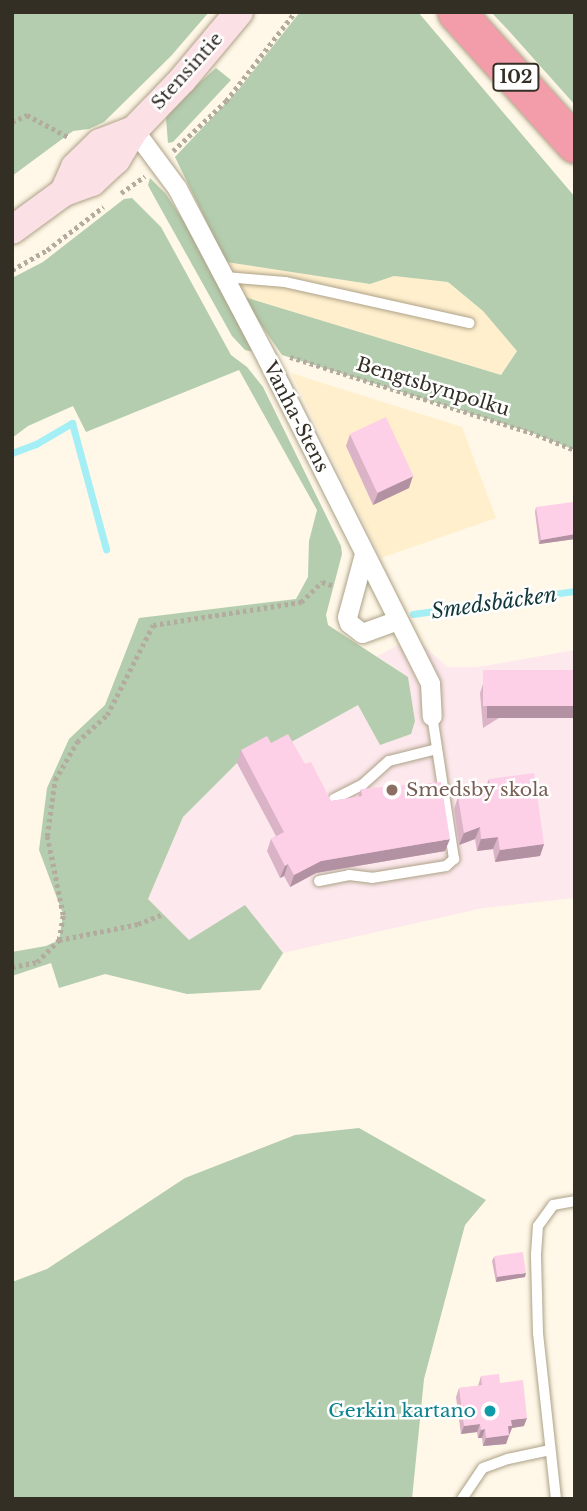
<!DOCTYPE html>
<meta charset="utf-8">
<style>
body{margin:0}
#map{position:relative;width:587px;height:1511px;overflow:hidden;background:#fff7e7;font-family:"Libre Baskerville",serif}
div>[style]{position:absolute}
.built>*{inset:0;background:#ffefcd}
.education>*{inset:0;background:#fde8ed}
.green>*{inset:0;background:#b3cdae}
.stream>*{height:7px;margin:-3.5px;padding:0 3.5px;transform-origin:3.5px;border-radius:3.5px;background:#a4eff5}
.path>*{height:4.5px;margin-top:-2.25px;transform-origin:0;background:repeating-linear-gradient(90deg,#b3ac9e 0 3.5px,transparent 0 7px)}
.roads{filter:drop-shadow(0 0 2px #ada288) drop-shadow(0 0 2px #ada288)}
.lane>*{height:10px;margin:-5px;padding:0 5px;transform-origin:5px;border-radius:5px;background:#fff}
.street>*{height:19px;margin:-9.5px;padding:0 9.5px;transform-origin:9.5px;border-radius:9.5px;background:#fff}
.secondary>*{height:28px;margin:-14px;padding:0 14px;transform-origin:14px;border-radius:14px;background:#fbe1e6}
.highway>*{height:37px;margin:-18.5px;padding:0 18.5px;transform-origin:18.5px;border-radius:18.5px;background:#f39caa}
.wall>*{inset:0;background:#dab3c7}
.shaded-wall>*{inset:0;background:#b292a2;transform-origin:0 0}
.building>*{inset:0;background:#fed0e7;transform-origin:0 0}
.dots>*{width:19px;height:19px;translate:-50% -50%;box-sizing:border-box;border:4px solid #fff;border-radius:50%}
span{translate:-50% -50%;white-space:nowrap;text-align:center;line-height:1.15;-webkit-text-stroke:5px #fff;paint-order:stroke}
.shield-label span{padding:2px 5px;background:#fff;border:2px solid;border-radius:5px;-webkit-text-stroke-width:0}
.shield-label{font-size:18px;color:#342f25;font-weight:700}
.street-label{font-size:19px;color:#342f25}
.education-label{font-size:19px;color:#785e54}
.left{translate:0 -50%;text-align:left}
.culture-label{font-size:19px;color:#0d838f}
.right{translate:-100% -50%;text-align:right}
.water-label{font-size:21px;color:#12373a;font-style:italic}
.frame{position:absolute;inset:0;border:14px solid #342f25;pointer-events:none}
</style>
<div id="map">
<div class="built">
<div style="clip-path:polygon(226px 262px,370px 284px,394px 276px,448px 282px,483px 311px,517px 350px,501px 375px,241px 296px)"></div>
<div style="clip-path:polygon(291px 373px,462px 427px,496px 518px,381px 558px)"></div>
</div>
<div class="education">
<div style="clip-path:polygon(407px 641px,421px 643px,447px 667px,478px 667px,575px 650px,575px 898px,483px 908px,283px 953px,245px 906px,189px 940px,148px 899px,183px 817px,237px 763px,325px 723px,408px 677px,377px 656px)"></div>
</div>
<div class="green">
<div style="clip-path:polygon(12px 12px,209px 12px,171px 56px,104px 122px,89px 129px,73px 131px,12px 176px)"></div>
<div style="clip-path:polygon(300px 12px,418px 12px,575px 197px,575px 450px,530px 432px,282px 355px,241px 296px,501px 375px,517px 351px,483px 311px,448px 282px,394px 276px,370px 284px,226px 262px,175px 157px,239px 89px)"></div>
<div style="clip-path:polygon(491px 12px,575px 12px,575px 105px,509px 31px)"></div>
<div style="clip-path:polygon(216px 68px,231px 80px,173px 142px,168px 143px,166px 118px,170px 109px)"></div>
<div style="clip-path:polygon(150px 178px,166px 194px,185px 223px,254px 352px,245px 350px,232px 336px,151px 191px,148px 185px)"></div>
<div style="clip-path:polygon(132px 198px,161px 227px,231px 355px,247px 367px,263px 387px,341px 546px,342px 554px,326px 615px,328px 625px,408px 677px,415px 721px,411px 734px,380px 745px,358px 705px,266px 756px,237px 763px,183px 817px,148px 899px,189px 940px,245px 905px,283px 953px,260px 990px,187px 994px,105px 974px,59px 988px,51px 963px,12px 976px,12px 952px,46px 946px,59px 940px,63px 914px,39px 850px,47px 788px,69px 739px,105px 705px,139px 618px,296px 599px,308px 577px,309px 541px,317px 510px,239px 370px,86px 432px,73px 406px,28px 426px,12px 438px,12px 278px,43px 262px,124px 199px)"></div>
<div style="clip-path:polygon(359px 1128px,486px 1200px,465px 1225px,424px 1379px,412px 1499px,12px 1499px,12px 1282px,47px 1269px,185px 1178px,295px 1135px)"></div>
</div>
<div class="stream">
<div style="left:12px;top:453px;width:26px;rotate:-21deg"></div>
<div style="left:36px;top:444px;width:42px;rotate:-30.3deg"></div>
<div style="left:72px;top:423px;width:131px;rotate:74.9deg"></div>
<div style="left:413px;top:614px;width:164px;rotate:-8.1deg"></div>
</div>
<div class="path">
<div style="left:12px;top:122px;width:17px;rotate:-25deg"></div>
<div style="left:27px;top:115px;width:49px;rotate:28.1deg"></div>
<div style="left:173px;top:151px;width:73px;rotate:-43.3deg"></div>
<div style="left:226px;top:101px;width:113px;rotate:-52.2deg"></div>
<div style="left:121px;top:193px;width:29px;rotate:-35deg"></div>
<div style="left:12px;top:270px;width:40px;rotate:-29.7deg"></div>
<div style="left:47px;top:250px;width:71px;rotate:-37.5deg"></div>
<div style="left:290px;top:357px;width:251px;rotate:17.4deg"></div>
<div style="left:530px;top:432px;width:48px;rotate:21.8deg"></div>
<div style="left:59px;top:940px;width:81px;rotate:-11.4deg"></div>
<div style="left:138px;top:924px;width:27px;rotate:-22deg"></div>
<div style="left:12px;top:967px;width:25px;rotate:-11deg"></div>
<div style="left:37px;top:962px;width:31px;rotate:-45deg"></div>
<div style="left:59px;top:940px;width:25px;rotate:-81deg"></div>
<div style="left:63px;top:915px;width:81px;rotate:-101.4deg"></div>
<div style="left:47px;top:836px;width:57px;rotate:-81.9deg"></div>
<div style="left:55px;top:780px;width:44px;rotate:-59.9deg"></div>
<div style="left:77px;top:742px;width:40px;rotate:-42deg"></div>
<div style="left:107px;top:715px;width:101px;rotate:-62.9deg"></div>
<div style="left:153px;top:625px;width:150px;rotate:-8.8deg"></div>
<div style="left:301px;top:602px;width:29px;rotate:-44deg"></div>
<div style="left:322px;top:582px;width:13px;rotate:18deg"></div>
</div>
<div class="roads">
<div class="lane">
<div style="left:225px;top:277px;width:60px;rotate:4.8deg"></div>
<div style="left:285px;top:282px;width:189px;rotate:12.6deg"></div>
<div style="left:334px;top:799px;width:31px;rotate:-27deg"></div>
<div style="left:362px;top:785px;width:36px;rotate:-42deg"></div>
<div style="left:389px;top:761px;width:49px;rotate:-14deg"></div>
<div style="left:319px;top:881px;width:31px;rotate:-11deg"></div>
<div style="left:349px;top:875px;width:23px;rotate:7deg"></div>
<div style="left:372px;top:878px;width:75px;rotate:-9.2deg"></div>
<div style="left:446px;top:866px;width:11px;rotate:-41deg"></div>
<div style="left:454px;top:859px;width:145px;rotate:-98.7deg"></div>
<div style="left:462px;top:1499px;width:37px;rotate:-56deg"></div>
<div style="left:483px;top:1468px;width:27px;rotate:-20deg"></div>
<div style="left:508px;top:1459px;width:43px;rotate:-12.1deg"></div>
<div style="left:556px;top:1499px;width:167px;rotate:-96.2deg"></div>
<div style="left:538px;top:1333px;width:79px;rotate:-91.5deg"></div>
<div style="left:536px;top:1254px;width:28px;rotate:-86deg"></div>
<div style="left:538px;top:1226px;width:26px;rotate:-54deg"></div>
<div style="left:553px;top:1205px;width:22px;rotate:-10deg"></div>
</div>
<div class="street">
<div style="left:134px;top:130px;width:72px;rotate:53.4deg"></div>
<div style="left:177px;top:188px;width:193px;rotate:62.2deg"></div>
<div style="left:267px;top:359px;width:363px;rotate:63.3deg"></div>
<div style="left:430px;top:683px;width:33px;rotate:87deg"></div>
<div style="left:364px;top:554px;width:65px;rotate:105.1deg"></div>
<div style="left:347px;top:617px;width:6px;rotate:72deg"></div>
<div style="left:349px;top:623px;width:16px;rotate:38deg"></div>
<div style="left:362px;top:633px;width:37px;rotate:-20deg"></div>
</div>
<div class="secondary">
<div style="left:64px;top:192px;width:27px;rotate:-66deg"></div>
<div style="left:75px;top:167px;width:35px;rotate:-44deg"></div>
<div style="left:100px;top:143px;width:36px;rotate:-21deg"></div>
<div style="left:12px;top:230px;width:64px;rotate:-36.2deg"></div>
<div style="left:64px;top:192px;width:30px;rotate:-20deg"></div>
<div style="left:92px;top:182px;width:33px;rotate:-43deg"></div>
<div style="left:116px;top:160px;width:35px;rotate:-59deg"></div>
<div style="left:134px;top:130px;width:71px;rotate:-46.1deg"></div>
<div style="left:183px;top:79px;width:87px;rotate:-50.1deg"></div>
</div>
<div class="highway">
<div style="left:456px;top:12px;width:178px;rotate:48deg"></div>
</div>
</div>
<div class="wall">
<div style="clip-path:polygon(350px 434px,409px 488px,373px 505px,346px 446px)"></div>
<div style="clip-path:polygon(536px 507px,575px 511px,575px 539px,539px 544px,535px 512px)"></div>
<div style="clip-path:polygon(575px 670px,483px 728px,480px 693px,484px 681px)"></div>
<div style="clip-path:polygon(271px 743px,305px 764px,331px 801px,358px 797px,361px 789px,445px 851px,316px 873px,290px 887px,284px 876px,280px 878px,267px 851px,271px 839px,276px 836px,237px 763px,241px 750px)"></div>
<div style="clip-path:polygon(489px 779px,544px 844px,540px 856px,495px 862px,493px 849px,477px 851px,475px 839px,459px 845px,454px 809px,458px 797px,485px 794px,484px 791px)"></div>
<div style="clip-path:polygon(494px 1257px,525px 1277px,496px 1282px,492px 1261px)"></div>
<div style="clip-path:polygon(481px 1376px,500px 1383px,524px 1426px,512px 1428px,506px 1444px,483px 1446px,482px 1438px,478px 1438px,477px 1432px,461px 1434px,456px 1397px,459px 1388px,478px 1386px)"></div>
</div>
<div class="shaded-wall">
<div style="clip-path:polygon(413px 476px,409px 488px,373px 505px,378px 493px)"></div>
<div style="clip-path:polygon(575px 534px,575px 539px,539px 544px,541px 540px)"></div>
<div style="left:575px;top:706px;width:12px;height:88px;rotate:90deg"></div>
<div style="clip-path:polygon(480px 827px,475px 839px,459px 845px,464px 833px)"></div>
<div style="clip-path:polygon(498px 837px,493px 849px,477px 851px,481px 839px)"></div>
<div style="clip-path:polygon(450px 839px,445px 851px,316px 873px,290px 887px,294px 875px,321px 861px)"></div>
<div style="clip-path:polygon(544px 844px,540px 856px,495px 862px,500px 850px)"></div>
<div style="clip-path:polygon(288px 864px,284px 876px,280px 878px,285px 866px)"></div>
<div style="clip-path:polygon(526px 1273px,525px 1277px,496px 1282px,497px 1277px)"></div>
<div style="clip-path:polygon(527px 1418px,524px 1426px,512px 1428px,509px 1435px,505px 1435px,511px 1420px)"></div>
<div style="clip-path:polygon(480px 1424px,477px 1432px,461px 1434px,464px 1426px)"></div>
<div style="clip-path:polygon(485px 1429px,482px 1438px,478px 1438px,481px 1430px)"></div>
<div style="clip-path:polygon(509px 1435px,506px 1444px,483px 1446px,486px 1438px)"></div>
</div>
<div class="building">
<div style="left:386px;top:417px;width:65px;height:40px;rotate:65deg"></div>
<div style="clip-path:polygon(573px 502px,575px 511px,575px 534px,541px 540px,536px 507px)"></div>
<div style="left:575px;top:670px;width:36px;height:92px;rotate:90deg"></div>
<div style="clip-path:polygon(288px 734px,305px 764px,311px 762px,331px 801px,362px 796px,361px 789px,441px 782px,450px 839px,321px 861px,294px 875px,288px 864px,285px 866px,271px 839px,284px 832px,241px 750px,267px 736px,271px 743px)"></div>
<div style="clip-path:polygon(534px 773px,544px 844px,500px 850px,498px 837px,481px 839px,480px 827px,464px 833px,458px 797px,491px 793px,489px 779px)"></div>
<div style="left:523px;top:1252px;width:21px;height:29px;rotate:82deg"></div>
<div style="clip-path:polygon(499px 1374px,500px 1383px,523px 1380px,527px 1418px,511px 1420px,512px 1426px,508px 1426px,509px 1435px,486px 1438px,485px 1429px,481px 1430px,480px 1424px,464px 1426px,459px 1388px,482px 1385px,481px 1376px)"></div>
</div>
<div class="dots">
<div style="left:392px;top:790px;background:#8d6e63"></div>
<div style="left:490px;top:1411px;background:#0f9aa8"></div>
</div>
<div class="shield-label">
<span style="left:516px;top:77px">102</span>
</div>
<div class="street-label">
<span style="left:187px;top:71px;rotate:-48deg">Stensintie</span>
<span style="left:433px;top:387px;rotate:17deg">Bengtsbynpolku</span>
<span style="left:296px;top:417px;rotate:63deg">Vanha-Stens</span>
</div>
<div class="education-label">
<span class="left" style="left:406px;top:790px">Smedsby skola</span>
</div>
<div class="culture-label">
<span class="right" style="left:476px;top:1411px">Gerkin kartano</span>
</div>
<div class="water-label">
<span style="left:494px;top:603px;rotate:-8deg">Smedsbäcken</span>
</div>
<div class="frame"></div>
</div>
